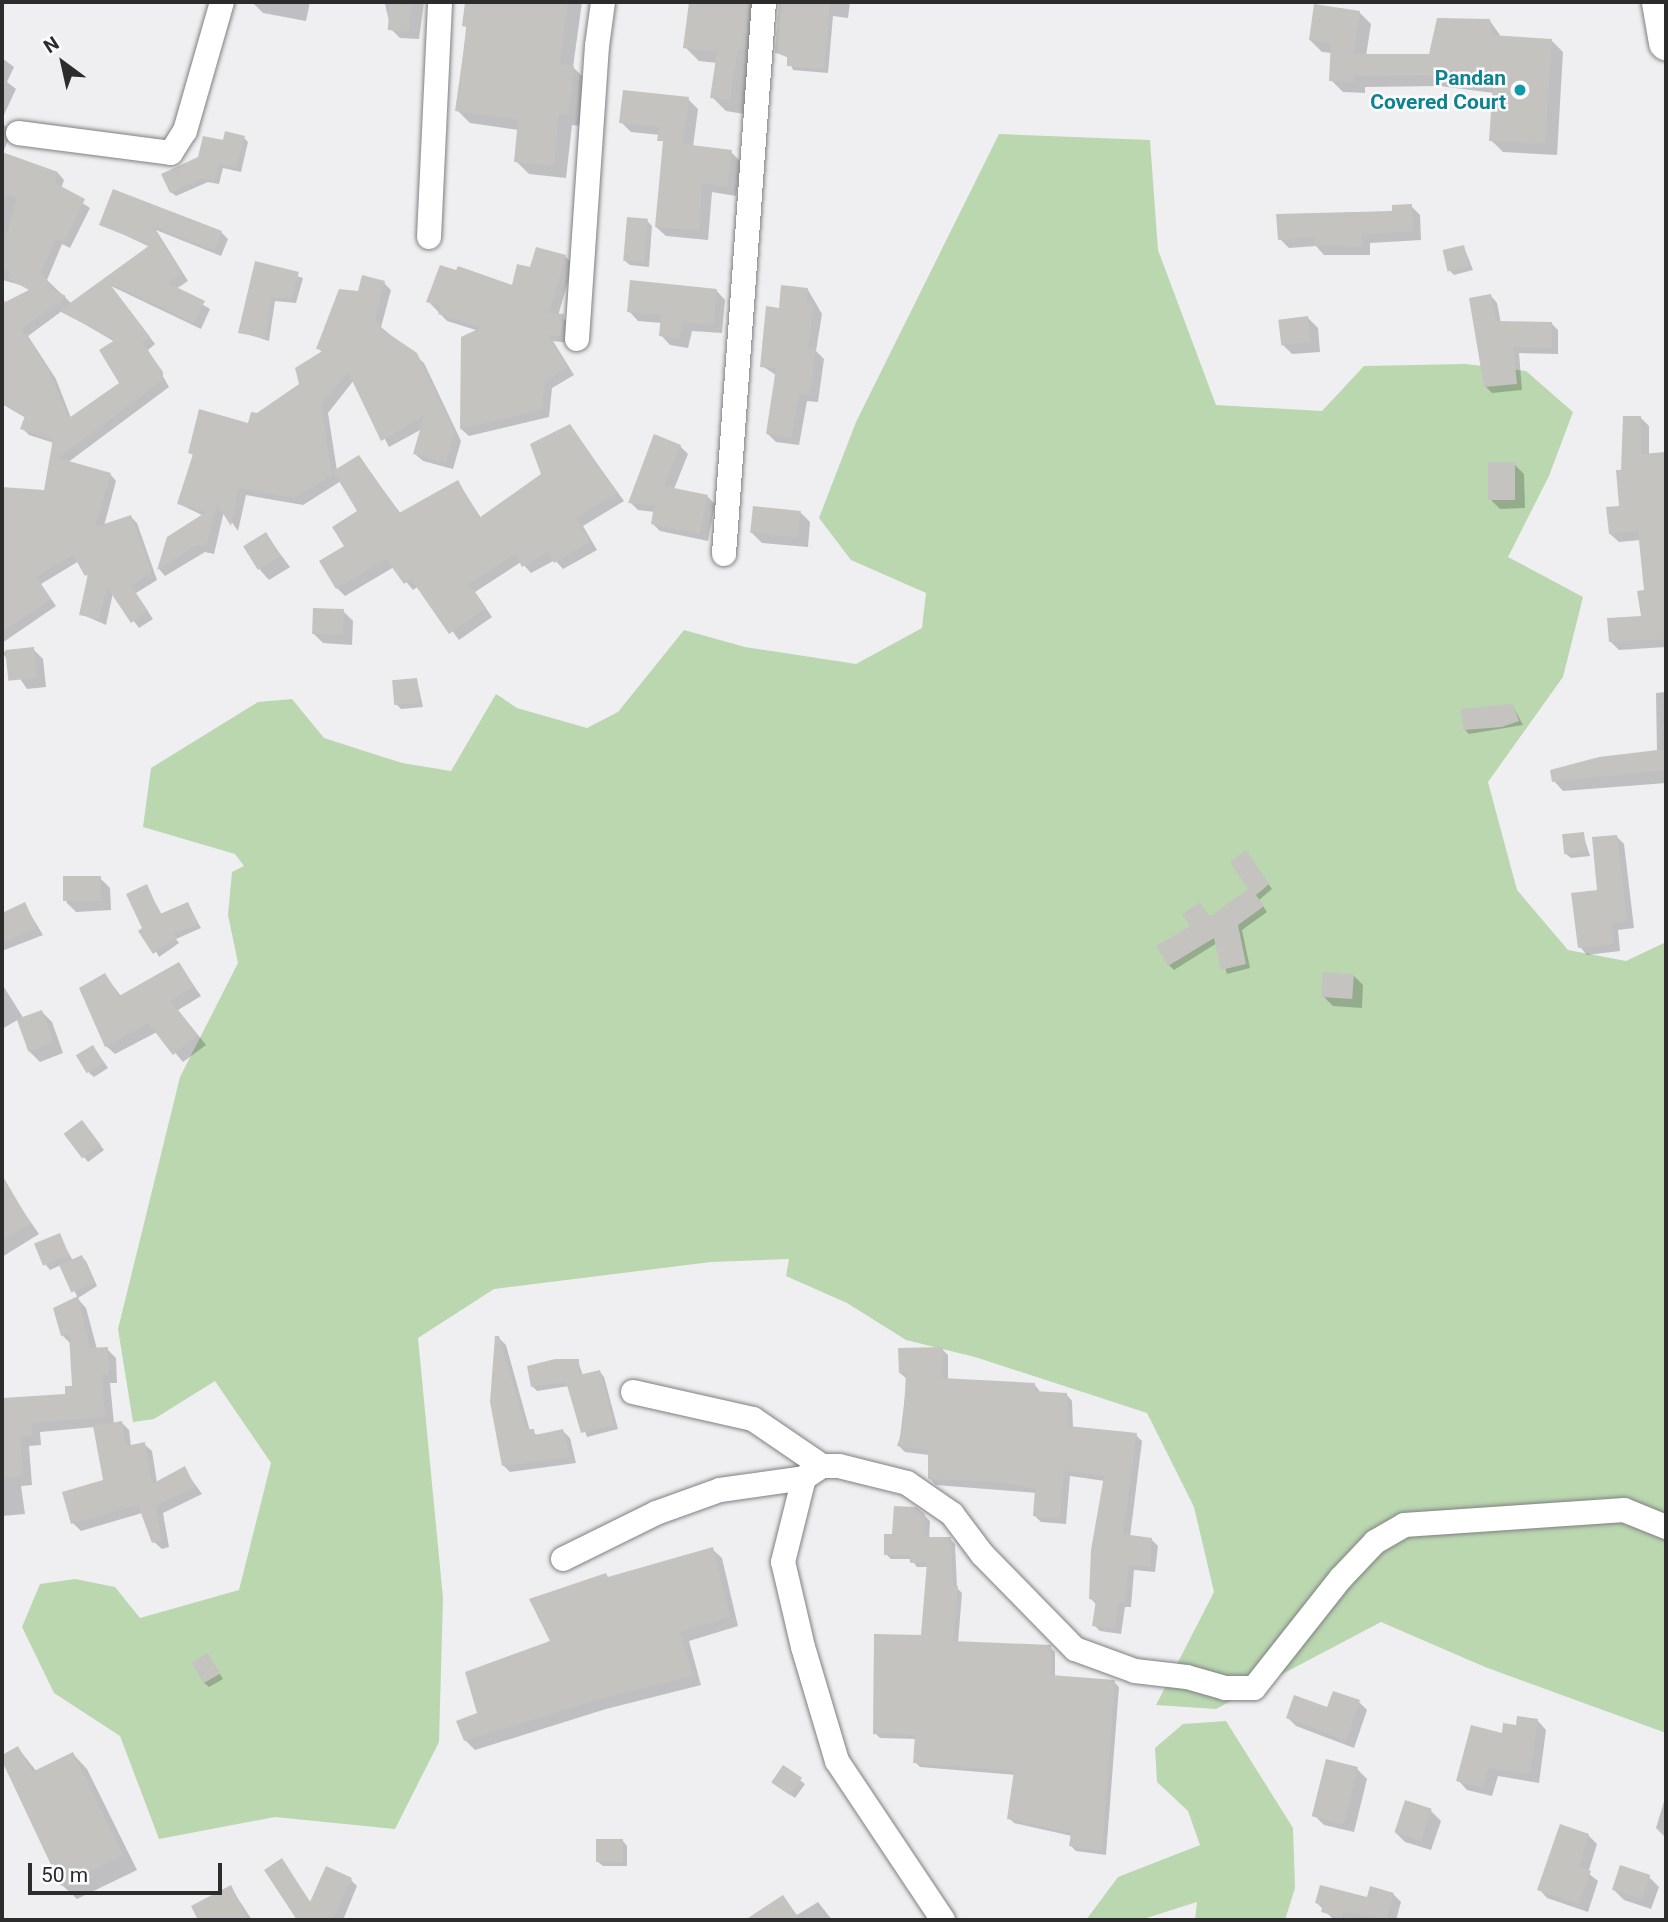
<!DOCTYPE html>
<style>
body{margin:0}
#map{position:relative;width:1668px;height:1922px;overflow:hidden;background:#efeff2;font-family:Roboto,sans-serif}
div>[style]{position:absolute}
.green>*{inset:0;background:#bad7b0}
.shadow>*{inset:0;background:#0003}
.building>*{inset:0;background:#c5c3c0;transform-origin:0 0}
.roads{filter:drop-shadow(0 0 2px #808083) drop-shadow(0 0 2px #808083)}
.minor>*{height:24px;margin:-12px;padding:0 12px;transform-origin:12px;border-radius:12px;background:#fff}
.secondary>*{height:35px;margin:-17.5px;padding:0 17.5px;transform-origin:17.5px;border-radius:17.5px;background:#fff}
.dots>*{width:19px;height:19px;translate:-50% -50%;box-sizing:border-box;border:4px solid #fcfcff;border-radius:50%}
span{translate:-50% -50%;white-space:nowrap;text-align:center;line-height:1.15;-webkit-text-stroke:5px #fcfcff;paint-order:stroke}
.culture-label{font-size:21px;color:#0d838f;font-weight:700}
.right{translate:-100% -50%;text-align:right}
.frame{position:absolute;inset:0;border:4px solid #2c2c2d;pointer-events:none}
.north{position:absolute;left:28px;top:28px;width:70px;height:70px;-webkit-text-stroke:5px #fcfcff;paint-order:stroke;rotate:327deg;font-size:19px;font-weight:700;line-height:28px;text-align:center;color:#2c2c2d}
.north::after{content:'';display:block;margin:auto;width:24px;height:32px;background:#2c2c2d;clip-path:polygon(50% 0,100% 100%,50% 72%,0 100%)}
.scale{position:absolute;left:28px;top:1863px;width:194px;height:32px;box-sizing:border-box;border:4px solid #2c2c2d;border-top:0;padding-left:9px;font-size:21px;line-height:24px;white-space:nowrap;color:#2c2c2d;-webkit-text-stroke:5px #fcfcff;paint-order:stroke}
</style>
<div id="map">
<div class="green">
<div style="clip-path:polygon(999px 134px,1150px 140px,1158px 250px,1216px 405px,1322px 411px,1364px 366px,1465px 364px,1526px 371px,1573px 412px,1549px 476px,1508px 557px,1583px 597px,1563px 677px,1488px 782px,1517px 890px,1568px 950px,1626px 961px,1666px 942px,1666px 1733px,1485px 1667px,1381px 1622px,1216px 1709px,1156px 1705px,1214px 1592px,1194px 1507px,1147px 1413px,975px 1357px,906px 1340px,847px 1303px,786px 1276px,789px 1259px,711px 1262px,494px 1289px,418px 1338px,443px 1598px,439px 1742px,395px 1829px,275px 1817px,159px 1839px,120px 1736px,54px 1693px,22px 1627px,40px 1584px,75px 1579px,115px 1587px,140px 1618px,239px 1590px,271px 1463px,215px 1381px,154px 1419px,133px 1422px,118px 1329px,180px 1077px,238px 963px,228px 915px,232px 872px,244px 866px,235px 854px,143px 827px,151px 768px,258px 702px,292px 699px,324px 738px,402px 763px,451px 771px,496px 694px,517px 708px,587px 728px,618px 712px,684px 630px,745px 647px,856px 664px,922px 628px,926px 593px,851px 560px,819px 518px,856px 422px)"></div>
<div style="clip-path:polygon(1226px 1721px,1293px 1828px,1295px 1888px,1285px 1920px,1195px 1920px,1197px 1902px,1140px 1920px,1086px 1920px,1118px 1877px,1200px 1845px,1188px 1811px,1157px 1782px,1155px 1748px,1183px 1724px)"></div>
</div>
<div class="shadow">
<div style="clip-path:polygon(252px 2px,310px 2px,306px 21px,263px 13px)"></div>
<div style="clip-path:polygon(380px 2px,424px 2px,419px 39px,400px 38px,391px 29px,385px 4px)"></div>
<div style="clip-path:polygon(469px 2px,582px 2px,573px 67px,587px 81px,581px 126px,572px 125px,566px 178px,529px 174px,516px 161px,519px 130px,470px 123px,457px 110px)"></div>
<div style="clip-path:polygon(690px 2px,765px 2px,744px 114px,726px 111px,712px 97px,717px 63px,699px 61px,685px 47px)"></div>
<div style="clip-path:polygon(780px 2px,850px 2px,848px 18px,833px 16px,828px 73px,793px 70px,789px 58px,777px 53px)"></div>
<div style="clip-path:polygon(1359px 12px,1371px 24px,1366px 56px,1431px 56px,1490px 21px,1502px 38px,1551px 40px,1563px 52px,1557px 155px,1503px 152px,1491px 140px,1494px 93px,1440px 86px,1365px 87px,1365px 93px,1343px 92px,1331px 80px,1332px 53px,1322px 52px,1310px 40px)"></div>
<div style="clip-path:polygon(2px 58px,14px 67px,7px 82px,16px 89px,2px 119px)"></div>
<div style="clip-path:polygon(688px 99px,698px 109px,693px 147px,731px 152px,741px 162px,736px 196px,712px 192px,708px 240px,666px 236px,656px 227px,665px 146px,660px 135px,631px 132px,621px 122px)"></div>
<div style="clip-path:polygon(evenodd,2px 123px,12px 132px,2px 154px,58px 173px,64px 180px,61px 189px,90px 208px,70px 248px,62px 244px,47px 280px,72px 304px,150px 247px,101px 224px,114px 191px,221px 232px,228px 239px,221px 256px,156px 230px,188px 281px,176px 289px,210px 309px,201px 329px,111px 286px,155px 344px,148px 350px,169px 387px,67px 463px,110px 474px,116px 481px,104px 526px,131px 517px,137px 523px,157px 580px,136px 593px,153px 619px,139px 628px,113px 593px,106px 625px,81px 614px,89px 578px,79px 561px,41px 584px,56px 606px,2px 643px,2px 489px,45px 492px,54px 443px,29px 435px,22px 428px,26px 418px,2px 404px,2px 355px,17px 329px,2px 336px,2px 306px,35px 289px,2px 280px,2px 123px,62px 311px,115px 342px,121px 383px,71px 418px,56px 379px,28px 336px,62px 311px)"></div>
<div style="clip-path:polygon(244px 138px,248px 142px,241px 172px,223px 168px,219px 184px,208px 182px,176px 196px,171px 192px,200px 158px,224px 142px)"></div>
<div style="clip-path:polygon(1411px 206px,1420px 215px,1421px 240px,1370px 243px,1370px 255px,1324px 255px,1316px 246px,1289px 248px,1280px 239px)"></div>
<div style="clip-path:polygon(647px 221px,652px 226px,649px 267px,630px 265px,625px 261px)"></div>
<div style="clip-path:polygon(1464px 247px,1473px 270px,1454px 275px,1449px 270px)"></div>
<div style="clip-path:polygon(565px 256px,573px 264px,558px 316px,571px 323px,569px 343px,553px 341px,574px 375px,552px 388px,549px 417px,469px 436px,461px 429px,479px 331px,447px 321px,428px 301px,514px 287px,531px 269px)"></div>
<div style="clip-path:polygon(256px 263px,303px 278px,296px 303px,275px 301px,269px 341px,240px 332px)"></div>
<div style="clip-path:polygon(384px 283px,391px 290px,381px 327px,424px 363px,461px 441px,453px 469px,423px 461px,415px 454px,422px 429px,389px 447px,354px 380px,328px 413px,337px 471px,359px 457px,401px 514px,458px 482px,481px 518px,543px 474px,570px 426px,624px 501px,583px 526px,597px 550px,563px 569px,555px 560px,531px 573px,521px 562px,475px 592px,492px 617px,459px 640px,419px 586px,413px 590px,394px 567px,345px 596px,337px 588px,321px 561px,346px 546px,359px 512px,341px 481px,303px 505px,246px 495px,238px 531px,224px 511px,214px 554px,205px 552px,165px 576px,159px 569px,168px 538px,204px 516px,179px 504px,194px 456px,190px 453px,250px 425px,257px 415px,301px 384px,323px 353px,318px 348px,359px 293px)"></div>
<div style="clip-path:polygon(716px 290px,725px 300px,722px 333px,692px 331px,688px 348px,670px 345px,661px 335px,662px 323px,638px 321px,629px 311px)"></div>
<div style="clip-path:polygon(808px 290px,822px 314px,816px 351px,824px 359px,818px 402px,807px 401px,799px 445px,776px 442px,767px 433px,776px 375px,762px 366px)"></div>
<div style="clip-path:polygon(1491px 296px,1497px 303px,1501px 323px,1552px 324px,1558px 330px,1558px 354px,1519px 353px,1522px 390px,1492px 393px,1485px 386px)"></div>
<div style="clip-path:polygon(1308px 318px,1318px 328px,1320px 352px,1292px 354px,1282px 344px)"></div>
<div style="clip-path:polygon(1641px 418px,1649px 426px,1649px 455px,1666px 454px,1666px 647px,1619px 650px,1610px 641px,1643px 618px,1646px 591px,1641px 540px,1619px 542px,1610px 534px,1620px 508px,1623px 471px)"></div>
<div style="clip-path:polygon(680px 446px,688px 454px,674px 489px,707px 496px,715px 504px,708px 541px,660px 531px,652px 523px,655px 512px,638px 510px,630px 502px)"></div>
<div style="clip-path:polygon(1514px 464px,1524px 474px,1525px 508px,1500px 509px,1490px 499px)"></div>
<div style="clip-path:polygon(800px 512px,810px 522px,808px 547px,762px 543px,752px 533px)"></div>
<div style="clip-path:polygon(266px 535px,290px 567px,269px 580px,260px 570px)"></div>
<div style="clip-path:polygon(343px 611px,353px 621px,352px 645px,323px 643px,313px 633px)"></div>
<div style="clip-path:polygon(33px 649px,43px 659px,46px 687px,27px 689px,2px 652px)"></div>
<div style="clip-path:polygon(417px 680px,423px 707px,401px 709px,396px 704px)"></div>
<div style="clip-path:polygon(1666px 692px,1666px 783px,1563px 791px,1554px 781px,1657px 752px,1656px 693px)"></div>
<div style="clip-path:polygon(1513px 706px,1523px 725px,1469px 734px,1465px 730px)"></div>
<div style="clip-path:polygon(1583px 834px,1590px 856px,1571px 858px,1566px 854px)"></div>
<div style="clip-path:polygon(1616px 836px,1624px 844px,1634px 928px,1618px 930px,1620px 951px,1587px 955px,1580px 947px)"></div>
<div style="clip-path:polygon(1250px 857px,1272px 889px,1259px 900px,1267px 912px,1242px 930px,1250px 968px,1227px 974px,1217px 943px,1174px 970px,1169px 965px,1204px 909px,1210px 918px,1251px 889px)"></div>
<div style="clip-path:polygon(100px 878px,110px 888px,111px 910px,76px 912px,66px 902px)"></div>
<div style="clip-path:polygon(146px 886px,162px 915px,188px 904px,201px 928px,176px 939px,179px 943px,159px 957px,144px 929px)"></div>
<div style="clip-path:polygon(26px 907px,43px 935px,2px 951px,2px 916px)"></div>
<div style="clip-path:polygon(179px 964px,201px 996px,178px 1010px,206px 1045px,183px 1062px,157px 1032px,115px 1054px,106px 1046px,105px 975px,121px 996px)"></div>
<div style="clip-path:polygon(1353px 975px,1363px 985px,1362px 1008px,1333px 1006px,1323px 996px)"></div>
<div style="clip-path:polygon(2px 984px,24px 1019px,42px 1012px,52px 1022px,63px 1053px,40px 1062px,30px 1052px,19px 1019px,2px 1029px)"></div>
<div style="clip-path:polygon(97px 1052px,108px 1068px,94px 1077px,89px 1073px)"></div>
<div style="clip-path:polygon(86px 1127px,104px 1150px,88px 1162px,84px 1157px)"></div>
<div style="clip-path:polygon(14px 1198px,39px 1234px,2px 1257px,2px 1206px)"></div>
<div style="clip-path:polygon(59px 1235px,73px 1261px,82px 1257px,86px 1261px,97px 1286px,78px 1298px,61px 1265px,50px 1270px,46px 1265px)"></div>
<div style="clip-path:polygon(77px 1298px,86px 1308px,97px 1349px,107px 1349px,116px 1358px,117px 1383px,110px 1383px,114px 1424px,121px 1422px,129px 1430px,131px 1446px,144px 1444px,152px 1451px,157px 1483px,184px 1469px,202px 1494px,163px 1513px,169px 1547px,162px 1549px,154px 1542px,142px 1513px,81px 1531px,73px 1523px,105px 1481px,95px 1427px,40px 1432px,41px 1445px,29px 1446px,32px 1485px,21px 1486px,25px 1514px,2px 1516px,2px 1400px,67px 1396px,73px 1387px,72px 1345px,62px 1335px)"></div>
<div style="clip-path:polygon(499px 1338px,506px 1345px,530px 1431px,539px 1436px,563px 1431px,570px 1438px,576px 1463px,510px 1472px,503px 1465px)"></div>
<div style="clip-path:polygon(942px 1349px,948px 1355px,948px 1380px,1034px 1384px,1041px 1393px,1066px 1394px,1072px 1401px,1073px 1428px,1136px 1435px,1142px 1441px,1130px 1537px,1151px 1539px,1158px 1546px,1155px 1572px,1134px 1570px,1131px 1607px,1125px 1607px,1121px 1634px,1100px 1631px,1094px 1625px,1097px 1605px,1091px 1599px,1105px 1481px,1070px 1476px,1066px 1524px,1041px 1522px,1035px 1516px,1037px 1493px,936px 1485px,930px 1479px,929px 1455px,905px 1452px,899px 1446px,907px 1379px,900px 1373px)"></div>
<div style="clip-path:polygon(578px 1361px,583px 1376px,600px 1372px,604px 1377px,618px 1429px,587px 1437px,569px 1386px,537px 1391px,532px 1386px)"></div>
<div style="clip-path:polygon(924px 1515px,930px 1521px,929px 1539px,950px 1539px,955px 1544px,957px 1588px,962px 1593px,958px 1643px,1050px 1647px,1055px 1652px,1055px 1677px,1114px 1682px,1119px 1687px,1106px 1855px,1076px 1851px,1071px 1846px,1072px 1836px,1014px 1823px,1009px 1818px,1016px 1775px,920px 1767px,915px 1762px,916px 1739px,880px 1738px,875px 1733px,923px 1637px,929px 1567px,917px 1567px,911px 1559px,891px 1559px,886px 1554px,894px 1536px)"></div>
<div style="clip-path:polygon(712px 1549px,722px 1558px,738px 1626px,689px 1641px,701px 1685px,606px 1709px,475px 1750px,465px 1740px,480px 1714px,609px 1578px)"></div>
<div style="clip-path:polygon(208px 1655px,223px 1679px,209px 1687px,204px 1683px)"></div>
<div style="clip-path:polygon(1334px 1693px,1359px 1702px,1367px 1710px,1354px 1748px,1296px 1726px,1288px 1718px,1328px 1710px)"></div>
<div style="clip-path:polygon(1537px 1720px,1546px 1730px,1539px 1783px,1498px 1776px,1492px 1796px,1467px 1790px,1458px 1780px,1503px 1735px)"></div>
<div style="clip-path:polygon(18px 1748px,37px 1772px,73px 1754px,87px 1769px,137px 1870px,77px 1899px,62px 1885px,2px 1757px)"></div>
<div style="clip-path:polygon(783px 1767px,805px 1784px,795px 1798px,777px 1786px)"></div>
<div style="clip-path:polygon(1357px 1769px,1367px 1779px,1354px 1832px,1324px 1825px,1314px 1815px)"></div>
<div style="clip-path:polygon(1666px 1795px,1666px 1838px,1656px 1828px)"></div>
<div style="clip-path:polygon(1431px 1811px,1441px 1821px,1431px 1850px,1405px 1842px,1395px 1832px)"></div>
<div style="clip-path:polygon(1588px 1835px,1597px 1844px,1588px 1873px,1598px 1881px,1588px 1912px,1547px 1898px,1539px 1889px)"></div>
<div style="clip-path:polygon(623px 1841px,627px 1846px,627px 1866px,603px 1866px,598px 1862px)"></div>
<div style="clip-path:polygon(282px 1861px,311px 1903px,351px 1880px,357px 1886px,343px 1920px,290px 1920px,297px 1917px)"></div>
<div style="clip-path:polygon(1649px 1877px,1659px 1887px,1651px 1909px,1624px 1900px,1614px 1890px)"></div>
<div style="clip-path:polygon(231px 1888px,252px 1920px,200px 1920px,193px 1907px)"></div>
<div style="clip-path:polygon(1393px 1894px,1401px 1902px,1396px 1920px,1334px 1920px,1317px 1903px)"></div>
<div style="clip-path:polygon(782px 1897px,797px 1915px,818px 1902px,832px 1920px,747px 1920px)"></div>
</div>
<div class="building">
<div style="clip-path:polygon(465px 2px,568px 2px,560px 64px,574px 66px,569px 114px,559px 113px,554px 166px,514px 162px,518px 120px,455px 111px,467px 27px,462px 26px)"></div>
<div style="clip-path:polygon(689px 2px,749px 2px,746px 49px,739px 49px,737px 54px,730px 100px,710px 98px,717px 52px,683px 48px)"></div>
<div style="clip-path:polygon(779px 2px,830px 2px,824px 69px,787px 66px,787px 55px,775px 53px)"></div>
<div style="left:390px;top:4px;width:21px;height:26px;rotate:5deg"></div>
<div style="clip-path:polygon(1314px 4px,1360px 11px,1354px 54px,1429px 54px,1437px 18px,1490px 19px,1491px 35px,1552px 39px,1545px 144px,1489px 141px,1493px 83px,1427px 75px,1354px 76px,1354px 82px,1329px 81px,1331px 43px,1309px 40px)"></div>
<div style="clip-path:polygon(623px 90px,689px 97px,683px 144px,732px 150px,727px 187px,702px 183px,699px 231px,655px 227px,663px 141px,657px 141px,659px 127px,619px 123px)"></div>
<div style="clip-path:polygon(225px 131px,245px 136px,236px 168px,219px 164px,215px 181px,202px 178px,170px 193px,161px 174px,198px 157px,203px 136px,223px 140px)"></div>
<div style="clip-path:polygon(2px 152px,58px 172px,55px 183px,85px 199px,64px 243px,56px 239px,41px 272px,52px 289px,66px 296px,60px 301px,63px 307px,57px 303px,22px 329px,49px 371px,69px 418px,119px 383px,99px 350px,115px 340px,59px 311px,150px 245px,99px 225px,113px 189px,222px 231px,215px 250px,152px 226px,182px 274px,168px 283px,205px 301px,194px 323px,109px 283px,150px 337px,142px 342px,163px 372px,163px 380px,58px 458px,111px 473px,95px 527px,131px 515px,152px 573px,131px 586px,148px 611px,131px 623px,107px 587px,99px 619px,79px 615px,88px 574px,85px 576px,73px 555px,36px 577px,51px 599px,2px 632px,2px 487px,44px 490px,53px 439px,20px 429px,25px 416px,2px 403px,2px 297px,5px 302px,29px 290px,7px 278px,10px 272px,2px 270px,2px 250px,17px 198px,2px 193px)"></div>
<div style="clip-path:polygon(1412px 204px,1413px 231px,1362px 235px,1362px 247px,1314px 246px,1314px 237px,1278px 240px,1276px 214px,1392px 211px,1392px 205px)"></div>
<div style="left:627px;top:217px;width:21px;height:44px;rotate:5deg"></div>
<div style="left:1464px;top:245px;width:22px;height:22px;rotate:77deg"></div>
<div style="clip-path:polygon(536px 247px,566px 255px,549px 313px,564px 314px,562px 336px,548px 335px,567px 367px,545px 381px,542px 410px,460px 429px,461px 337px,482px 327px,438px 314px,441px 306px,426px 302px,440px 265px,456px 270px,458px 266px,512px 285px,517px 264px,530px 267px)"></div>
<div style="clip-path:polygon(255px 261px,299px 272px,291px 299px,271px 297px,265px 338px,238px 333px)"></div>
<div style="clip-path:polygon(362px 275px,385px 281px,375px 318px,383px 330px,417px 353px,455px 432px,446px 463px,413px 454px,424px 416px,381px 441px,348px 372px,321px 405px,332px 475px,295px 498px,239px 488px,231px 526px,217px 504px,206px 547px,197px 545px,157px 570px,167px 537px,206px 512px,177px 504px,193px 454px,188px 453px,199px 409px,248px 423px,251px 412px,257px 413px,299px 384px,295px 368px,324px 350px,316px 349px,339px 289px,358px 291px)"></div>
<div style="clip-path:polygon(630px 280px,717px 289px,713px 325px,683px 322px,679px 339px,659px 336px,661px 315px,627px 312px)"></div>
<div style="clip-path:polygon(781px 285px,808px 288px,807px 303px,814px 304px,808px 348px,816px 349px,810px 394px,799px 393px,791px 438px,766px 434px,776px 368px,760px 367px,766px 306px,779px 308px)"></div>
<div style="clip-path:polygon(1491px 294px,1496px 321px,1552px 322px,1552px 348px,1513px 347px,1517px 384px,1484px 387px,1469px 298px)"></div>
<div style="left:1308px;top:316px;width:26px;height:30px;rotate:83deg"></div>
<div style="clip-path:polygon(1623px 416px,1641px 416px,1641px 454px,1666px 452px,1666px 639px,1609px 642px,1607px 618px,1641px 616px,1637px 591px,1644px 590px,1638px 531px,1609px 534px,1606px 507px,1619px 506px,1616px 470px,1621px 470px)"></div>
<div style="clip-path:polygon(570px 424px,617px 493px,576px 518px,590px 542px,554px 563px,548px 552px,522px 567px,515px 554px,469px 584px,486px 608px,449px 634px,411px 579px,404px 584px,386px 559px,336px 589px,319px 561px,344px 546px,332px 527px,357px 511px,333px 471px,359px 455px,399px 513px,458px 480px,479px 518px,541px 474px,530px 444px)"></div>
<div style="clip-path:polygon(654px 434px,681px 445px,664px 486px,708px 495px,700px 534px,651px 524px,654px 506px,628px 503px)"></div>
<div style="left:1488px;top:462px;width:27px;height:38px"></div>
<div style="left:753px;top:506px;width:48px;height:27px;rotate:6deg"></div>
<div style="left:266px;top:532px;width:28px;height:27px;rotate:58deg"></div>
<div style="left:313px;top:608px;width:31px;height:26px;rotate:2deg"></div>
<div style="left:34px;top:647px;width:31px;height:29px;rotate:84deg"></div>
<div style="left:417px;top:678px;width:25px;height:25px;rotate:85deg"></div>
<div style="clip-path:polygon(1513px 704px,1519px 721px,1502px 727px,1463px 730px,1461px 709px)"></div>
<div style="clip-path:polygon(1666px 749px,1666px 770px,1552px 782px,1550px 770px,1599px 757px)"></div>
<div style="left:1584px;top:832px;width:20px;height:22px;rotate:84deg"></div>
<div style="clip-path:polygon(1617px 835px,1627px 921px,1611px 923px,1613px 944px,1578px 948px,1571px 893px,1597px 890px,1592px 837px)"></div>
<div style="clip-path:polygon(1246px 850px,1269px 884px,1256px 895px,1264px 906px,1238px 925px,1246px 964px,1221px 970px,1214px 938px,1168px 966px,1156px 946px,1190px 926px,1182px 914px,1200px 902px,1209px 917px,1248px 889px,1230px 862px)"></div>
<div style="left:101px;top:876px;width:25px;height:38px;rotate:90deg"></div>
<div style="clip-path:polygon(147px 884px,160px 914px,188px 902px,198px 924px,173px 934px,176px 938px,153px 954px,138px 931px,142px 928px,126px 894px)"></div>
<div style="clip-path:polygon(25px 902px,37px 928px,2px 943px,2px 913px)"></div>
<div style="clip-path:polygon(179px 962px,194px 986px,170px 1001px,198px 1035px,173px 1055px,148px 1023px,105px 1047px,79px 988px,105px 973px,119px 996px)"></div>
<div style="left:1323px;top:972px;width:31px;height:25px;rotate:4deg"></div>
<div style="left:42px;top:1010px;width:35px;height:27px;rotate:70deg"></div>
<div style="left:93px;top:1045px;width:21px;height:20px;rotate:59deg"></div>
<div style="left:82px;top:1120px;width:31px;height:23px;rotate:53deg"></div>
<div style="clip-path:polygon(2px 1175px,31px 1224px,2px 1241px)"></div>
<div style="left:60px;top:1233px;width:24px;height:28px;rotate:68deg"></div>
<div style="left:82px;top:1255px;width:30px;height:25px;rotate:66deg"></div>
<div style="clip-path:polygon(78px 1296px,90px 1348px,108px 1347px,109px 1374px,102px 1375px,105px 1417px,32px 1423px,32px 1436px,20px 1437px,23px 1476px,2px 1478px,2px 1398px,65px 1394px,65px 1386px,72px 1386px,69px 1334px,61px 1336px,53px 1308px)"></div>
<div style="clip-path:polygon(495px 1336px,499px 1336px,526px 1429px,534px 1429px,535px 1435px,563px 1429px,570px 1457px,502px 1466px,490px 1402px)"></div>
<div style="clip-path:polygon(943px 1347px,942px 1378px,1035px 1383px,1035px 1391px,1067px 1393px,1068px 1426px,1137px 1433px,1123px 1534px,1152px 1538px,1150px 1567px,1129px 1565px,1125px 1602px,1119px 1602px,1115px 1629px,1092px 1626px,1096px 1600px,1089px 1599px,1091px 1550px,1104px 1476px,1064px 1471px,1060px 1519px,1033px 1516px,1035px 1489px,999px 1482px,928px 1479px,928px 1450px,897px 1446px,903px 1427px,906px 1373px,899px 1373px,898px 1348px)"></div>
<div style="clip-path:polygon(555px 1359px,579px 1359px,579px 1375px,600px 1370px,614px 1425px,581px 1433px,566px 1382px,531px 1387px,527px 1366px)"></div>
<div style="clip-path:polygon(122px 1421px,126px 1446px,145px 1442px,152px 1484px,185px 1466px,195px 1487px,156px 1506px,162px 1540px,152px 1543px,138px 1505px,71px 1524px,62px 1492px,103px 1480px,93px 1426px)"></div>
<div style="clip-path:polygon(894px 1506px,916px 1507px,925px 1514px,924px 1537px,951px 1537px,953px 1586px,958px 1586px,953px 1641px,1051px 1645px,1051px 1675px,1115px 1680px,1102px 1851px,1069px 1846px,1071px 1833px,1007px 1819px,1014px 1771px,913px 1763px,915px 1735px,873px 1734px,874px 1634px,921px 1635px,927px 1562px,910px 1563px,909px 1555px,884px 1555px,884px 1534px,892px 1534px)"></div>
<div style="clip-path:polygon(713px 1547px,730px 1617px,680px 1632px,693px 1676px,597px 1700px,464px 1741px,456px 1721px,477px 1713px,465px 1672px,550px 1641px,529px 1599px,606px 1573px,608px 1577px)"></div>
<div style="left:208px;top:1653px;width:24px;height:19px;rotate:60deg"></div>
<div style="clip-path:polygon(1333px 1691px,1360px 1700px,1346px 1741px,1286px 1718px,1294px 1695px,1327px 1707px)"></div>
<div style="clip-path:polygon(1517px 1716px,1538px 1719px,1530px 1774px,1488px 1768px,1483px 1788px,1456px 1781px,1471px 1725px,1502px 1733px,1503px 1723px,1516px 1725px)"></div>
<div style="clip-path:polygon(18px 1746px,32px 1772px,73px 1752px,123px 1855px,61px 1886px,2px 1761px,2px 1755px)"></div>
<div style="left:1326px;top:1759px;width:33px;height:59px;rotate:14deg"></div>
<div style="left:783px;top:1765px;width:23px;height:21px;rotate:34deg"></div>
<div style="left:1405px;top:1800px;width:28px;height:34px;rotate:18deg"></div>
<div style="clip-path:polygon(1560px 1824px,1589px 1834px,1579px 1867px,1591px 1871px,1579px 1904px,1537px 1890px)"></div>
<div style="left:596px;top:1839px;width:27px;height:23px"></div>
<div style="clip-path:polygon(282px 1858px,310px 1902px,326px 1866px,352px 1878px,333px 1920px,297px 1920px,264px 1870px)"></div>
<div style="left:1620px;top:1865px;width:32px;height:26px;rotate:18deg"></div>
<div style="clip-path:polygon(231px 1885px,248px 1920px,198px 1920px,191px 1906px)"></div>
<div style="clip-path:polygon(1320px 1885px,1367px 1897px,1370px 1886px,1394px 1893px,1386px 1920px,1343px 1911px,1342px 1918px,1321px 1912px,1323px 1905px,1315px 1903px)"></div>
<div style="clip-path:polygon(783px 1895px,800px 1920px,745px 1920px)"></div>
</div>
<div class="roads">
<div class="minor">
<div style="left:18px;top:133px;width:154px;rotate:7.4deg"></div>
<div style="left:171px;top:153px;width:26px;rotate:-58deg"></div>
<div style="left:185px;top:131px;width:134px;rotate:-74deg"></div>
<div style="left:429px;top:237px;width:235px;rotate:-87.3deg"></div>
<div style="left:577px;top:339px;width:294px;rotate:-86.1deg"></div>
<div style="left:597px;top:46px;width:44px;rotate:-82.2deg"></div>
<div style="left:724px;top:554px;width:553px;rotate:-85.86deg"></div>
<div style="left:633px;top:1392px;width:123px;rotate:12.7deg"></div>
<div style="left:753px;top:1419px;width:83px;rotate:34.3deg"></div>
<div style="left:563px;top:1559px;width:104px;rotate:-26.3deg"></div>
<div style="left:656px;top:1513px;width:68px;rotate:-19.8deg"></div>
<div style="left:720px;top:1490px;width:85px;rotate:-8.1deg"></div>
<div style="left:943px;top:1920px;width:191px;rotate:-123.7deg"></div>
<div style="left:837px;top:1761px;width:119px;rotate:-106.6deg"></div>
<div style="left:803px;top:1647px;width:87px;rotate:-103.2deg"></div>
<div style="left:783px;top:1562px;width:87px;rotate:-76deg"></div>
<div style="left:804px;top:1478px;width:22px;rotate:-34deg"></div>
<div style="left:822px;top:1466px;width:17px"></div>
<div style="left:839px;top:1466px;width:70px;rotate:14deg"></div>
<div style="left:907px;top:1483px;width:55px;rotate:34.6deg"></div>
<div style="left:952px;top:1514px;width:50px;rotate:53.1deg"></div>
<div style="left:982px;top:1554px;width:133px;rotate:45.6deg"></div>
<div style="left:1075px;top:1649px;width:64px;rotate:20.1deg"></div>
<div style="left:1135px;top:1671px;width:52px;rotate:6.6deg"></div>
<div style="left:1187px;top:1677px;width:40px;rotate:16deg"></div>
<div style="left:1225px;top:1688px;width:29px"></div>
<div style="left:1254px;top:1688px;width:140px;rotate:-51.7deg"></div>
<div style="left:1341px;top:1578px;width:50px;rotate:-46.6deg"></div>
<div style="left:1375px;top:1542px;width:34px;rotate:-30deg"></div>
<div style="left:1404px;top:1525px;width:221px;rotate:-3.9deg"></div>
<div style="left:1624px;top:1510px;width:45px;rotate:22deg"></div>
</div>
<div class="secondary">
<div style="left:1659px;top:2px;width:41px;rotate:80.1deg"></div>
</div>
</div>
<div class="dots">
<div style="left:1520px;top:90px;background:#0f9aa8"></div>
</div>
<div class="culture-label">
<span class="right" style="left:1506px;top:90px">Pandan<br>Covered Court</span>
</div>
<div class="frame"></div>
<div class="north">N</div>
<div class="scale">50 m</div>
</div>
